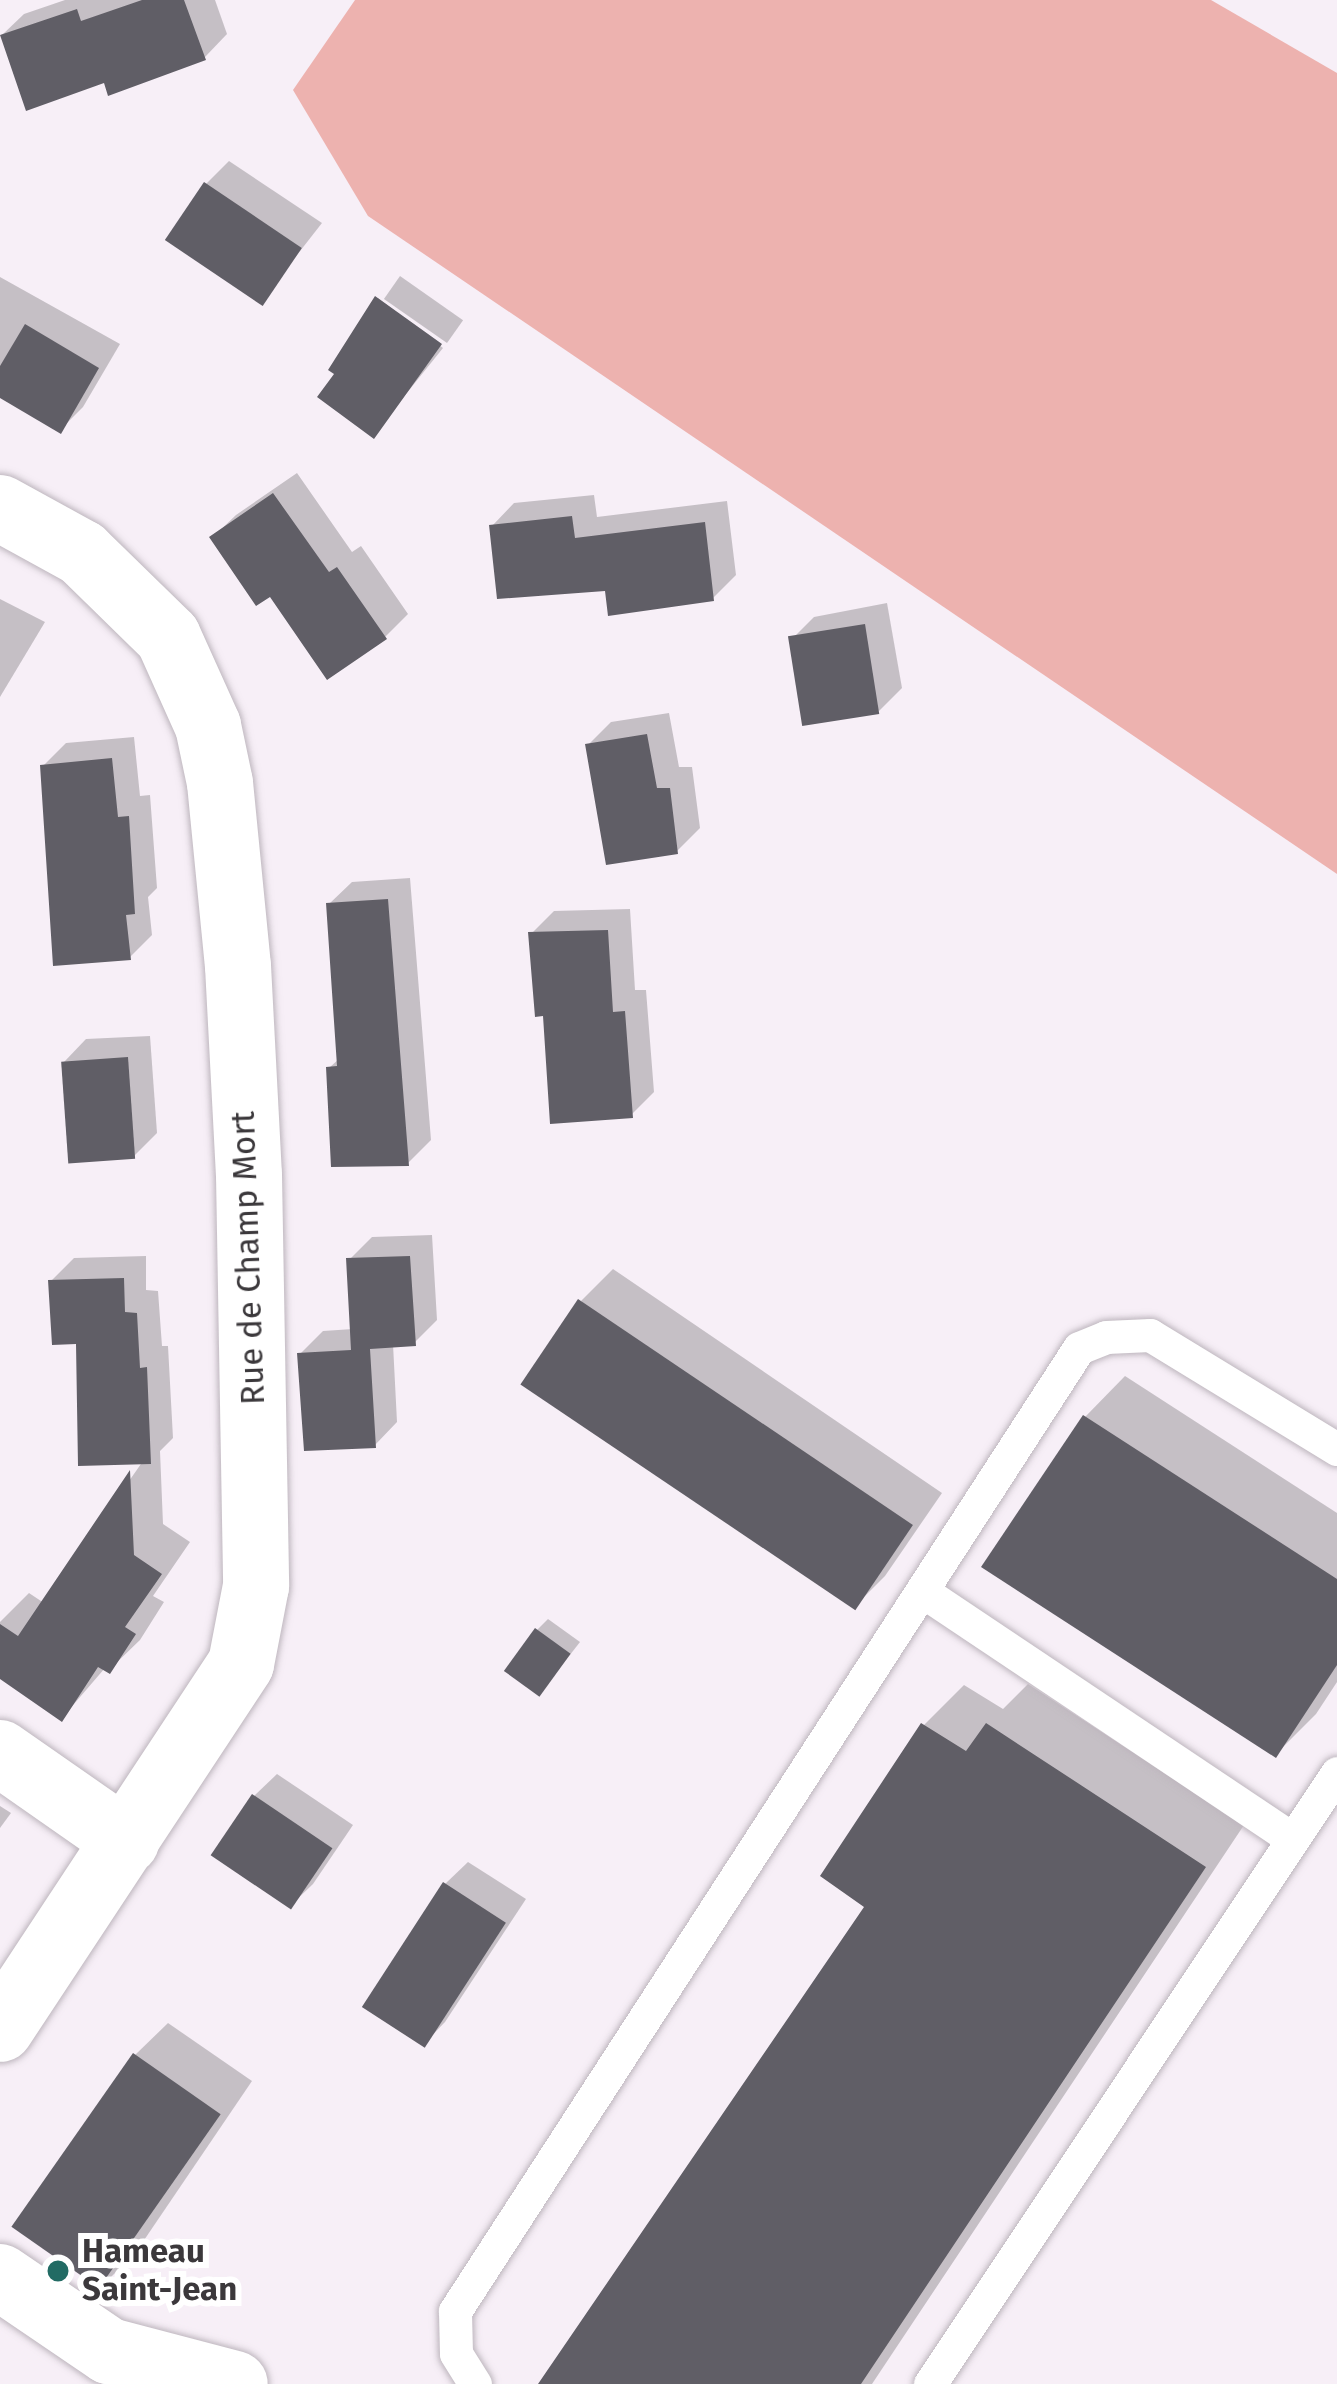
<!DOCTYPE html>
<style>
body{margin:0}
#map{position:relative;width:1337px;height:2384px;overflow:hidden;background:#f7eff7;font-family:"Fira Sans",sans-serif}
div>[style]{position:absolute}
.green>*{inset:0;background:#edb2af}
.shadow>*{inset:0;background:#0003;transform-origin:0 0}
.building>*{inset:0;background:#605e66;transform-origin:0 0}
.roads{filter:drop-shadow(0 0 3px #beb6be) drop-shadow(0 0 3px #beb6be)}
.service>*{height:33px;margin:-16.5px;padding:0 16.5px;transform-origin:16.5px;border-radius:16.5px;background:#fff}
.minor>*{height:66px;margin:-33px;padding:0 33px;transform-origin:33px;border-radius:33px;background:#fff}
.dots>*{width:33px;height:33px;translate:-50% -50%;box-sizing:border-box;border:6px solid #fff;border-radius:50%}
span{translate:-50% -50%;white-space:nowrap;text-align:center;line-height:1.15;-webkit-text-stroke:12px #fff;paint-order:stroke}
.street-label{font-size:33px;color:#3b383b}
.poi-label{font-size:33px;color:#3b383b;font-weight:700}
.left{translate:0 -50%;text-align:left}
</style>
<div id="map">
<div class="green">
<div style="clip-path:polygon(355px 0,1211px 0,1337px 73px,1337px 874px,368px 216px,293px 90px)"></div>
</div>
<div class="shadow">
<div style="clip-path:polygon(65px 0,215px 0,227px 34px,205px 57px,106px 79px,1px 36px,24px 14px)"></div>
<div style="clip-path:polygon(229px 161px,322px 223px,261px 301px,206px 184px)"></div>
<div style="left:400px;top:276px;width:77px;height:28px;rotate:35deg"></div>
<div style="clip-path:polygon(0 277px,120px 344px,83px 407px,60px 430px,0 394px)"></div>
<div style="clip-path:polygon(378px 298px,443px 348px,373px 435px,332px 369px)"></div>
<div style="clip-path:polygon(297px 473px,352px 552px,361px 546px,408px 614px,385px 637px,271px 593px,213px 537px,236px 515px)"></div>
<div style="clip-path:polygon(594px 495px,597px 517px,727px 501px,736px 575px,713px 598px,608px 587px,492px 526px,514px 503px)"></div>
<div style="clip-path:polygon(0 599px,45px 622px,0 697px)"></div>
<div style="clip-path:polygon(887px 603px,902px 688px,879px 711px,791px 640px,814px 617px)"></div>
<div style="clip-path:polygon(669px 713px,679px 767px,692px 767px,700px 828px,677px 851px,588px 745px,611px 722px)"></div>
<div style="clip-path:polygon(134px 737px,140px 796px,150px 795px,157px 888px,148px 897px,152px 935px,130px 957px,43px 766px,66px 743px)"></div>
<div style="clip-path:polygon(410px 878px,431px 1140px,408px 1163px,329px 1068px,340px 1058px,329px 904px,352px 882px)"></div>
<div style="clip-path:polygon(630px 909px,635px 990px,646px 990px,654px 1092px,631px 1115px,546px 1013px,531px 934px,554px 911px)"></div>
<div style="clip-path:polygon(150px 1036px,157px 1133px,134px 1156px,64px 1062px,86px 1039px)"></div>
<div style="clip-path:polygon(432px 1235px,437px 1320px,414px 1343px,393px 1344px,397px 1422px,375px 1445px,300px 1354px,323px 1331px,353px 1329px,349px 1260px,372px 1237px)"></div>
<div style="clip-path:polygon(146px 1256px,146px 1290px,158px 1291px,162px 1346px,168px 1346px,173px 1438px,160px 1451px,163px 1524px,190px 1542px,153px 1596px,164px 1602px,140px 1640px,109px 1670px,105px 1668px,62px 1718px,0 1676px,0 1622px,29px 1593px,44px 1603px,143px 1461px,51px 1281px,74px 1258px)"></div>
<div style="clip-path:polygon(613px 1269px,942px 1493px,885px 1576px,853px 1608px,581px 1301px)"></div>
<div style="clip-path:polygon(1125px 1376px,1337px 1513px,1337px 1682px,1316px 1714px,1276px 1754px,1085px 1417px)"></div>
<div style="clip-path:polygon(548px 1619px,580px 1642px,541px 1692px,537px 1630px)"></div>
<div style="clip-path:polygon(1028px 1684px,1244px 1825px,872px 2384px,554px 2384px,868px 1906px,924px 1725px,964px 1685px,1003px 1709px)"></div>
<div style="clip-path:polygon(277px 1774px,353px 1825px,313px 1884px,290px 1906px,254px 1796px)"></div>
<div style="clip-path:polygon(0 1806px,11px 1813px,0 1828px)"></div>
<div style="clip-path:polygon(468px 1862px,526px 1899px,445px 2022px,423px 2045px,445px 1884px)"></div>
<div style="clip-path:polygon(168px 2023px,252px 2081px,136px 2252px,103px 2285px,135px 2055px)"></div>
</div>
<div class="building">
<div style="clip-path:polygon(142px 0,184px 0,206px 60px,108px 96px,104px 83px,26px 111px,0 35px,77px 9px,81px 21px)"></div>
<div style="left:204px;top:182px;width:118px;height:70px;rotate:34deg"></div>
<div style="clip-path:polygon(375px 296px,442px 344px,374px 439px,317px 397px,334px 374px,328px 370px)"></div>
<div style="clip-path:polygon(25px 324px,99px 368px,61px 434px,0 398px,0 366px)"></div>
<div style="clip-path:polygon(273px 493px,329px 572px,337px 567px,387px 639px,327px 680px,270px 597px,256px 606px,209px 537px)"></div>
<div style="clip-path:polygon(572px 516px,575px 538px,705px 522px,714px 601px,608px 616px,605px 591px,497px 599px,489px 525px)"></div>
<div style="left:865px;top:624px;width:91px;height:78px;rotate:81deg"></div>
<div style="clip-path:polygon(647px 734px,657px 788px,670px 788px,678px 854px,606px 865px,585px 744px)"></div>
<div style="clip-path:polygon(112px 758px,118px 817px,129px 816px,135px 914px,126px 915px,131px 960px,53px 966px,40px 765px)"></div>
<div style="clip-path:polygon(388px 899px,409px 1166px,331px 1167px,326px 1067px,337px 1066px,326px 903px)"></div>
<div style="clip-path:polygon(608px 930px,613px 1012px,625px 1011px,633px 1118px,550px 1124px,543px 1016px,535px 1017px,528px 932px)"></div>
<div style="left:128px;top:1057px;width:102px;height:67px;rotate:86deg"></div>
<div style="clip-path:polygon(410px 1256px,416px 1346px,370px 1349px,376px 1448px,304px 1451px,297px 1353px,351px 1350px,346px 1258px)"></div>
<div style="clip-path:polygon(124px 1278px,125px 1312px,137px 1313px,140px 1368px,147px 1367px,151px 1464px,78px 1466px,76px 1344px,52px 1345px,48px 1280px)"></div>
<div style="left:578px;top:1299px;width:404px;height:103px;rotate:34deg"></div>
<div style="clip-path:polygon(1083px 1415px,1337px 1579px,1337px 1665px,1276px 1758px,981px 1567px)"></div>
<div style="clip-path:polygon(130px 1470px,134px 1555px,162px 1574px,125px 1627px,136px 1634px,110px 1674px,98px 1667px,62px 1722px,0 1679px,0 1624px,18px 1636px)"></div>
<div style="left:535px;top:1628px;width:44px;height:53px;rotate:36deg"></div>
<div style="clip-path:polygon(921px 1723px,966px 1751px,986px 1723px,1206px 1867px,861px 2384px,538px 2384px,864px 1907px,820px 1876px)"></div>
<div style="left:252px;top:1794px;width:97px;height:74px;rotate:34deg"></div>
<div style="left:443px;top:1882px;width:75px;height:149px;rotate:33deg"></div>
<div style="left:133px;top:2053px;width:107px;height:212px;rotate:35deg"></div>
</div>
<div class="roads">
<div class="service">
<div style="left:922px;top:1591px;width:446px;rotate:33.8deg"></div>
<div style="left:475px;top:2384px;width:36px;rotate:-122deg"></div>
<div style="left:456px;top:2353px;width:42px;rotate:-91.4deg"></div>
<div style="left:455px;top:2311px;width:1147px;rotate:-57.06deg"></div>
<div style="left:1079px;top:1348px;width:29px;rotate:-22deg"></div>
<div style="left:1106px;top:1337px;width:44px;rotate:-2.6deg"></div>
<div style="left:1150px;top:1335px;width:219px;rotate:31.4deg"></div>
<div style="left:930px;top:2384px;width:734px;rotate:-56.33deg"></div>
</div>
<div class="minor">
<div style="left:0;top:508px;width:94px;rotate:28.8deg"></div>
<div style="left:82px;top:553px;width:120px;rotate:44.3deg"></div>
<div style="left:168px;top:637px;width:98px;rotate:65.8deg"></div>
<div style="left:208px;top:726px;width:58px;rotate:78.1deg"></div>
<div style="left:220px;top:783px;width:184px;rotate:84.4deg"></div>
<div style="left:238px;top:966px;width:209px;rotate:87deg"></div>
<div style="left:249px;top:1175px;width:411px;rotate:89deg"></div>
<div style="left:256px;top:1586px;width:79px;rotate:100.9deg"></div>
<div style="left:241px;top:1664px;width:437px;rotate:123.4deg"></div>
<div style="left:0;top:1753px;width:154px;rotate:34.9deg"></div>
<div style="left:0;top:2277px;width:132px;rotate:34.2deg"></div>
<div style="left:109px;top:2351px;width:130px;rotate:14.7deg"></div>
</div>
</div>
<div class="dots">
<div style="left:58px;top:2271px;background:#226b64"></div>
</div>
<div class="street-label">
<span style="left:249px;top:1258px;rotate:-92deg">Rue de Champ Mort</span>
</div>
<div class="poi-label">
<span class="left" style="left:82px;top:2271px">Hameau<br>Saint-Jean</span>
</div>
</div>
